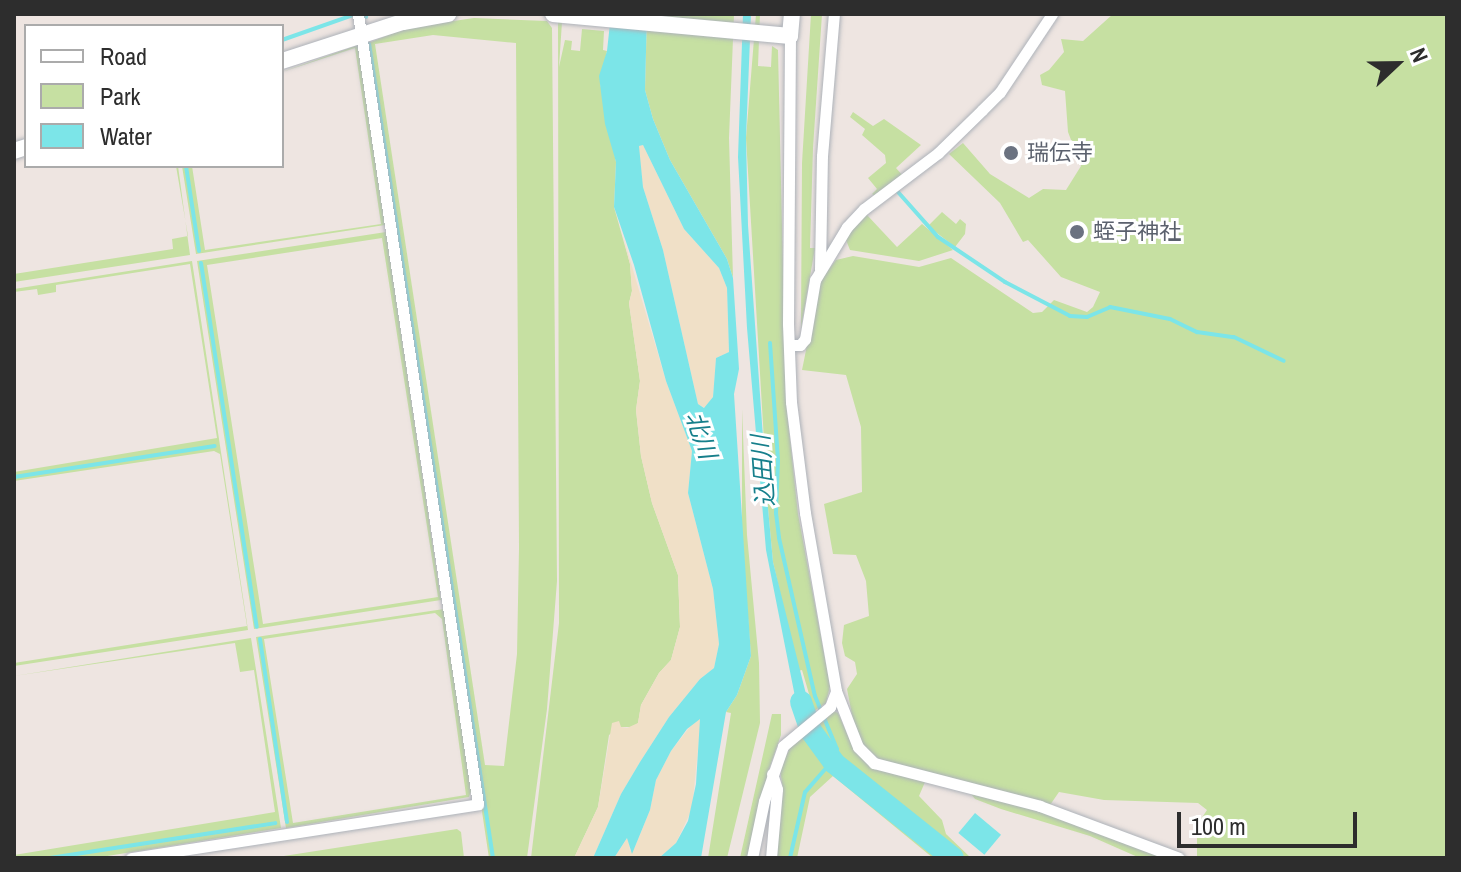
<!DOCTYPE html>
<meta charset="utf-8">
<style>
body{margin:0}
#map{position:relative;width:1461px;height:872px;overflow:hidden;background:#eee5e1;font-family:"Archivo Narrow","Noto Sans JP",sans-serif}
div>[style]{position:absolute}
.green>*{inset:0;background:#c6e0a2}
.sand>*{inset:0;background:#f0e0c7}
.water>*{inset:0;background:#7ce5e8;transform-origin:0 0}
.stream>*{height:4px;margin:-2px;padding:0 2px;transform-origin:2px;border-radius:2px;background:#7ce5e8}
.river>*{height:22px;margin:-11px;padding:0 11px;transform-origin:11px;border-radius:11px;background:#7ce5e8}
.roads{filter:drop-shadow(0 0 2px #adb2b9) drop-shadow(0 0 2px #adb2b9)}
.minor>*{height:11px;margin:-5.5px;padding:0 5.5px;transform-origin:5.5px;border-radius:5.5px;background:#fff}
.secondary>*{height:16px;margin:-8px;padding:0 8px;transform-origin:8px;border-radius:8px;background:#fff}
.dots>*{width:22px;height:22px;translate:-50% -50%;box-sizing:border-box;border:4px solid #fff;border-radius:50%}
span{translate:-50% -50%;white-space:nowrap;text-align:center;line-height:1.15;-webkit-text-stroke:6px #fff;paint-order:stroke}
.worship-label{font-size:22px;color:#5b616d}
.left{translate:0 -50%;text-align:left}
.water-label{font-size:24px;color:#167f8b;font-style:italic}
.frame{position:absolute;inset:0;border:16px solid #2d2d2d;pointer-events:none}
.legend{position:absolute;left:24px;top:24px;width:260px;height:144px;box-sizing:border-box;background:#fff;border:2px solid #ababab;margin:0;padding:10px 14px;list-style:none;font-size:24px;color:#2d2d2d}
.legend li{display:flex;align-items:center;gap:16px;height:40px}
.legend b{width:40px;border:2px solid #ababab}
.north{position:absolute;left:1357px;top:24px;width:80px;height:80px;-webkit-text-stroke:6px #fff;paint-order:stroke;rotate:68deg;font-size:22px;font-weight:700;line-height:32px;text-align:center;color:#2d2d2d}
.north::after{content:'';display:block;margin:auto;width:28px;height:36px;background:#2d2d2d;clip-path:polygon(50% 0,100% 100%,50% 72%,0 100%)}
.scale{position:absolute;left:1177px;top:812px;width:180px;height:36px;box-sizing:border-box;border:4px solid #2d2d2d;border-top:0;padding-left:10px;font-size:24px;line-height:28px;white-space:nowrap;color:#2d2d2d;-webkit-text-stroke:6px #fff;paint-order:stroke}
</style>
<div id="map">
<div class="green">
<div style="clip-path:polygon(647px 14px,734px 14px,729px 138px,733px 278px,727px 259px,670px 160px,653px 119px,645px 90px)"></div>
<div style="clip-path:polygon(756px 14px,760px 14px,758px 66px,771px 67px,772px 46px,778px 50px,786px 402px,798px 514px,830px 686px,826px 703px,814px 711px,802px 670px,798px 671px,773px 562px,768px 508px,746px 138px)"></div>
<div style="clip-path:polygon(811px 14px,822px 14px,813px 148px,810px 248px,815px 248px,801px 328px,802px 163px)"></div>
<div style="clip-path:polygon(1113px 14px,1447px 14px,1447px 858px,1197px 858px,1197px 825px,1207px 810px,1198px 803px,1104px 800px,1059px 792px,1050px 805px,880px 760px,863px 745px,853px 720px,847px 689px,857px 674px,855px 662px,845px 656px,842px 643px,844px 625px,869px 616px,866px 581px,856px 555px,833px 554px,824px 504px,862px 492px,861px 427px,846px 375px,802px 370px,820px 281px,836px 260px,853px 256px,919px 267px,951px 258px,1033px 313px,1042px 312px,1054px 300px,1087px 312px,1093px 307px,1100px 292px,1061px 277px,1028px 240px,1023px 242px,1000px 203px,949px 154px,963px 143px,990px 174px,1029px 198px,1043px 189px,1066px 190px,1081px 166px,1068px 132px,1065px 91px,1042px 85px,1040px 75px,1049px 70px,1064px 52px,1061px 39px,1083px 41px)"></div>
<div style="clip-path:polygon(evenodd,474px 18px,547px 21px,552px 28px,557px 581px,547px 709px,527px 858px,489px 858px,366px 44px,406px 28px,474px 18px,433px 35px,516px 43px,519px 548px,517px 654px,504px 766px,485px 765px,375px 44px,433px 35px)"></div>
<div style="clip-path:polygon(558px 22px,562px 22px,559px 67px,565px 40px,572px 41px,571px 50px,580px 51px,582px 29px,604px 31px,603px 50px,607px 51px,600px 83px,616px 162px,614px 207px,630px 264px,632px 291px,629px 303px,640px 381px,636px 410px,641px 456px,652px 503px,678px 575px,680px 627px,671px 660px,659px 673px,641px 705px,638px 723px,634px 727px,620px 727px,609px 735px,598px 807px,574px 858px,531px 858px,559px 623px)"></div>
<div style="clip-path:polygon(358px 45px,385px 225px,196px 254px,182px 166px,192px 166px,205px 250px,381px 224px,355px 48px,282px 72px)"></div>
<div style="clip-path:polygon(853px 112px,873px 126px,884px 119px,921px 145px,896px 168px,903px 176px,875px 196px,872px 194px,877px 189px,868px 178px,886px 163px,885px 155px,862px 135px,865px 129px,850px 117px)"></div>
<div style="clip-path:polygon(176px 166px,178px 166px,190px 255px,14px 282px,14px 274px,173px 249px,172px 239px,188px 236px)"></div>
<div style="clip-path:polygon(942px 212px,956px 224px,960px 219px,966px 224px,965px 234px,955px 247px,928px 226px)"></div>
<div style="clip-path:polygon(867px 215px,897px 247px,922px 224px,953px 250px,919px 261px,850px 250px,846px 240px,850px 230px)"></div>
<div style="clip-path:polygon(evenodd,386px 232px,441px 600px,254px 629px,197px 261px,386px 232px,382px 238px,438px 597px,263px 624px,207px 265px,382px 238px)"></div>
<div style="clip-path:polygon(192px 261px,248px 630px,14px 666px,14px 663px,247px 626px,220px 454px,214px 451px,14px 481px,14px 472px,217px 438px,190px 264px,56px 285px,56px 292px,38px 295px,37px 289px,14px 292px,14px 289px)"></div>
<div style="clip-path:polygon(742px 409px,747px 535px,759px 663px,760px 723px,727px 858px,708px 858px,731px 713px,726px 712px,737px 695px,751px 656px,742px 542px)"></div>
<div style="clip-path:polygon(evenodd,444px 609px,471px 791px,469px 797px,286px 828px,256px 637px,444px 609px,435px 613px,442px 619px,466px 795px,293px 823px,264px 639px,435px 613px)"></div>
<div style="clip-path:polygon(251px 638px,281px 828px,95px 858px,14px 858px,14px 855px,275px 812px,254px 670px,240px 672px,235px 643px,14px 676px)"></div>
<div style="clip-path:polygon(834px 711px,838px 713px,852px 745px,866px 763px,925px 782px,919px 796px,942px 820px,946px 834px,971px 858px,964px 858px,835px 754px,816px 725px)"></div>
<div style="clip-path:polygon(772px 714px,781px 714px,781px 735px,768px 772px,748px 858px,740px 858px)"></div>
<div style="clip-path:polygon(803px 735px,824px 762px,942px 858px,933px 858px,833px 776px,810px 797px,797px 858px,776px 858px,783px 790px,780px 769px,791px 746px)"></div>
<div style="clip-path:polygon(971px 794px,1038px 810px,1168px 858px,1140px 858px,1090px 836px,1001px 809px,975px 799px)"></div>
<div style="clip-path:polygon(457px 829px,461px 832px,464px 858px,271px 858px)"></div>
</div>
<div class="sand">
<div style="clip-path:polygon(643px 145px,684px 229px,719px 268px,727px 288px,729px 352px,716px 358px,713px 397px,705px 408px,698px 404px,663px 250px,643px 187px,638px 146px)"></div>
<div style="clip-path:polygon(622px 233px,666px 381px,692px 451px,688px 493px,713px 589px,719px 644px,714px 668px,700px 679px,669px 717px,640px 762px,621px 794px,593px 858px,574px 858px,598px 807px,612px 723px,619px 721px,621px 727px,627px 728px,638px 723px,641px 705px,659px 673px,671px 660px,680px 627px,678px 575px,652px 503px,641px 456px,636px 410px,640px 381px,629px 303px,632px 291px,630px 264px)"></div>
<div style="clip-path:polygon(696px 719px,701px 719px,692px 809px,676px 843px,659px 858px,614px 858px,628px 837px,630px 851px,635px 847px,650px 810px,656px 780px,671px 751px)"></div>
</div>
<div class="water">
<div style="clip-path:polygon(evenodd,611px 14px,647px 14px,645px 90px,653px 119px,670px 160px,727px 259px,733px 278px,739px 369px,734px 394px,751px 656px,737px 695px,726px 712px,701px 858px,659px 858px,676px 843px,688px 821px,696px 784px,700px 719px,687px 729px,671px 751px,656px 780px,650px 810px,632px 854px,627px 838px,614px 858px,593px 858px,621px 794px,640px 762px,669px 717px,700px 679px,714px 668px,719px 644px,713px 589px,688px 493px,692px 451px,666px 381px,634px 265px,614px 207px,616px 162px,605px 124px,599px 76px,607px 51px,611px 14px,643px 145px,684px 229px,719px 268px,727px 288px,729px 352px,716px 358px,713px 397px,704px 408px,698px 404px,663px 250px,643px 187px,639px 146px,643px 145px)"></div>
<div style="clip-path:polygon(743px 14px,751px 14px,746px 138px,748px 225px,768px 508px,773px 562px,811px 714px,800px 722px,766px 550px,747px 328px,738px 157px)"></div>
<div style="left:975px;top:813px;width:34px;height:26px;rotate:40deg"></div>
</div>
<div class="stream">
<div style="left:366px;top:14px;width:3px;rotate:90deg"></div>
<div style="left:282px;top:40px;width:75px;rotate:-19.4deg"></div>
<div style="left:369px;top:44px;width:823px;rotate:81.34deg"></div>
<div style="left:186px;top:166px;width:86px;rotate:81.3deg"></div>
<div style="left:898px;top:192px;width:60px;rotate:48.4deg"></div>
<div style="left:938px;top:237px;width:81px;rotate:33.9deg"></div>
<div style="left:1005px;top:282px;width:73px;rotate:27.6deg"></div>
<div style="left:1070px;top:316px;width:17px;rotate:3deg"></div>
<div style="left:1087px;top:317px;width:25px;rotate:-23deg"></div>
<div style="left:1110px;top:307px;width:61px;rotate:11.3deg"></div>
<div style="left:1170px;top:319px;width:30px;rotate:26deg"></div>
<div style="left:1197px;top:332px;width:37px;rotate:8deg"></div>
<div style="left:1234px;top:337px;width:55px;rotate:25.6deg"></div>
<div style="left:201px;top:263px;width:368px;rotate:81.3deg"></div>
<div style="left:770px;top:343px;width:118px;rotate:86.1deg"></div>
<div style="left:778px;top:461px;width:52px;rotate:92.2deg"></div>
<div style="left:776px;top:513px;width:25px;rotate:83deg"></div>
<div style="left:779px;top:538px;width:162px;rotate:77.2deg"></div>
<div style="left:815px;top:696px;width:57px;rotate:67.5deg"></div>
<div style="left:837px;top:749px;width:21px;rotate:119deg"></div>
<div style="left:827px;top:767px;width:33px;rotate:131deg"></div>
<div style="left:805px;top:792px;width:68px;rotate:102.8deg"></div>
<div style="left:14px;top:477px;width:203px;rotate:-8.8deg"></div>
<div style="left:260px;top:639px;width:185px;rotate:81.6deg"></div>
<div style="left:50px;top:858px;width:228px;rotate:-8.8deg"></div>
</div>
<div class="river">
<div style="left:801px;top:702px;width:31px;rotate:71deg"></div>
<div style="left:811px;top:731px;width:39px;rotate:54deg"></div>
<div style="left:834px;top:763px;width:152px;rotate:38.6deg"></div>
</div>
<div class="roads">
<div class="minor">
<div style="left:790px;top:36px;width:288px;rotate:90.4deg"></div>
<div style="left:788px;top:324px;width:78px;rotate:87.8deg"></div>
<div style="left:791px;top:402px;width:112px;rotate:82.8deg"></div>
<div style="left:805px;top:513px;width:181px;rotate:80.1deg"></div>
<div style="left:836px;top:691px;width:60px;rotate:68.6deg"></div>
<div style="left:858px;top:747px;width:23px;rotate:45deg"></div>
<div style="left:874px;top:763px;width:171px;rotate:14.5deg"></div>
<div style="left:1040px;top:806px;width:148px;rotate:20.5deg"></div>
<div style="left:820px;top:269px;width:113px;rotate:-89deg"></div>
<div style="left:822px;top:156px;width:143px;rotate:-85.2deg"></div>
<div style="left:789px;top:345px;width:11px"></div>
<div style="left:800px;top:345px;width:8px;rotate:-50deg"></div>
<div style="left:805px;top:339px;width:60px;rotate:-80.4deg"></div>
<div style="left:815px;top:280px;width:62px;rotate:-58.9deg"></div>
<div style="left:847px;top:227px;width:25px;rotate:-47deg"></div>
<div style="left:864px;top:209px;width:93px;rotate:-37.1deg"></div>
<div style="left:938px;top:153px;width:62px;rotate:-44.3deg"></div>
<div style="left:982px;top:110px;width:25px;rotate:-45deg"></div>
<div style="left:1000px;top:92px;width:94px;rotate:-56.3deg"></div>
<div style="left:131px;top:858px;width:351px;rotate:-8.8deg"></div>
<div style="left:478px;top:804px;width:799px;rotate:-98.64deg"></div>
<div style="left:752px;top:858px;width:58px;rotate:-78.1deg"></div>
<div style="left:764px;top:801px;width:58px;rotate:-70.9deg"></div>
<div style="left:783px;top:746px;width:61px;rotate:-39.7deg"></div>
<div style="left:830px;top:707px;width:17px;rotate:-69deg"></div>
<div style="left:771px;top:858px;width:69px;rotate:-85deg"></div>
<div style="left:777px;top:789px;width:16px;rotate:-108deg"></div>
</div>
<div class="secondary">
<div style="left:553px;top:14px;width:238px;rotate:5.3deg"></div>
<div style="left:790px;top:36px;width:22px;rotate:-85deg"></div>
<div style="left:282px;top:61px;width:127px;rotate:-17.9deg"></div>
<div style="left:403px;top:22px;width:46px;rotate:-10.1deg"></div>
<div style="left:14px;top:151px;width:13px;rotate:-18deg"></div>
</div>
</div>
<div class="dots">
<div style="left:1011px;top:153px;background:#6b7280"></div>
<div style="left:1077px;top:232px;background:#6b7280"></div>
</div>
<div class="worship-label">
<span class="left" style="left:1027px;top:153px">瑞伝寺</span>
<span class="left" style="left:1093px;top:232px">蛭子神社</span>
</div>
<div class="water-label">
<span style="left:701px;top:435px;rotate:71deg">北川</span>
<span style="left:763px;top:471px;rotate:-94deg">込田川</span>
</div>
<div class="frame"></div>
<ul class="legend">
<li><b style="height:10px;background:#fff"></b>Road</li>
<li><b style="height:22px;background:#c6e0a2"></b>Park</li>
<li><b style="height:22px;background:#7ce5e8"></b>Water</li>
</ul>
<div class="north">N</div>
<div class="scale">100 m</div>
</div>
